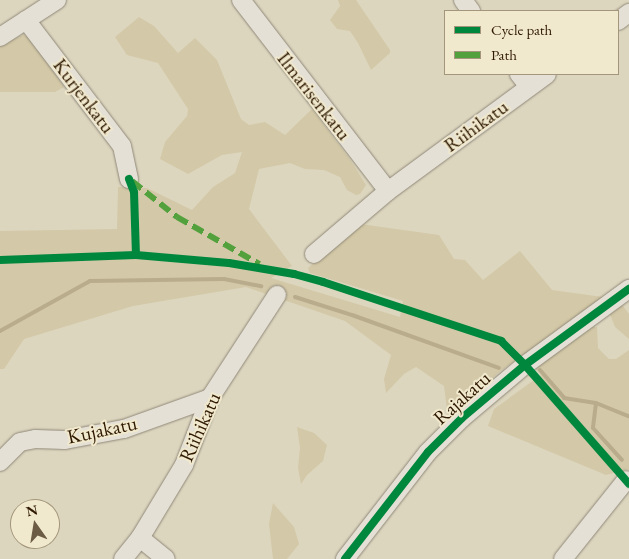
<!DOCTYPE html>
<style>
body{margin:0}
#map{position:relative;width:629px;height:559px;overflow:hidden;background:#ddd6bf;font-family:"EB Garamond",serif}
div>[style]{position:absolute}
.green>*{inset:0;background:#d3c8a7}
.stream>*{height:4px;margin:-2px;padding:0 2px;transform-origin:2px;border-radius:2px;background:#b9ac8c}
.roads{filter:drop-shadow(0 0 1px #8f8878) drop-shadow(0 0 1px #8f8878)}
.minor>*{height:18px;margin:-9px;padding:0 9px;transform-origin:9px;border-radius:9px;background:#e4e0d5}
.quiet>*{height:6px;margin-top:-3px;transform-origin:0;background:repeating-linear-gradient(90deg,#52a13d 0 12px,transparent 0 18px)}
.cycleway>*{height:8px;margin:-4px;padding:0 4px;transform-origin:4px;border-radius:4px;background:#00873e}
span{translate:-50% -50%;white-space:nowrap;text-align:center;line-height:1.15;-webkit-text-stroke:4px #f1e9cd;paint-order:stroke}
.street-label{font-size:20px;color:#2f1903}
.legend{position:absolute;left:444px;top:10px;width:175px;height:65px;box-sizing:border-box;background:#f1e9cd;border:1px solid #a3967c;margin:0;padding:6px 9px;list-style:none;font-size:15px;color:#2f1903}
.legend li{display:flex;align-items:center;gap:10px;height:25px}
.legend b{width:25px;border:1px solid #a3967c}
.north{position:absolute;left:10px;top:499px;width:50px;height:50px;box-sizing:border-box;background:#f1e9cd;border:1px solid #a3967c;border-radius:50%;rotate:347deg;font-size:14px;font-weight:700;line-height:20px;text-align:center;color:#2f1903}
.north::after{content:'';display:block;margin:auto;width:18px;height:22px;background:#6c5b45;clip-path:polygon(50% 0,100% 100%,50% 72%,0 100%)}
</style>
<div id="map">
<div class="green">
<div style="clip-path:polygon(338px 0,356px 0,390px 50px,390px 53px,371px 70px,358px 43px,350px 31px,337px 29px,330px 20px,340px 6px)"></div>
<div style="clip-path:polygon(139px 17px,154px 26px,178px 53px,195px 38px,217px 60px,241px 119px,249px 125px,265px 122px,285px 135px,312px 109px,351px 161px,366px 185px,360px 194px,356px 195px,347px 190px,340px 177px,324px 170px,305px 169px,290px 163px,259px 169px,249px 209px,292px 266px,271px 278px,400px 317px,403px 301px,310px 273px,308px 268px,360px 224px,439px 235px,454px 259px,465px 260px,483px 280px,520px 251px,552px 290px,603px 297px,591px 327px,597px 327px,598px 348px,609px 359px,616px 359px,629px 350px,629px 469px,606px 475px,488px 426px,494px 409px,541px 375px,524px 354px,499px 372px,448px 418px,444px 386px,416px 367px,404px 374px,386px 393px,384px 379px,391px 355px,345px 321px,246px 287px,133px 306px,24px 339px,4px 369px,0 369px,0 231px,117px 229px,118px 187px,147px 188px,192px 210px,213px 187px,235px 173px,242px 152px,222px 155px,188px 174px,160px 159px,165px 142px,187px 116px,188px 109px,158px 63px,127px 55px,115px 37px)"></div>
<div style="clip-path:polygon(23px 35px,33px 38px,64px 87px,55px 92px,0 92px,0 45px)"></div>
<div style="clip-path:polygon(616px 306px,623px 306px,629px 314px,629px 339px,615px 327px,609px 312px)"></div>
<div style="clip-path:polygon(297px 427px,314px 433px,327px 445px,323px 461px,307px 475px,301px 484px,298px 468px,300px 448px)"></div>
<div style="clip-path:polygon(273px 503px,294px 527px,299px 544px,287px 559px,273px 559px,269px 524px)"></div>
</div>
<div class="stream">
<div style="left:295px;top:297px;width:60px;rotate:17.5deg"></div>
<div style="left:352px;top:315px;width:156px;rotate:19.8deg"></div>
<div style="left:0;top:331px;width:103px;rotate:-29.1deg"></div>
<div style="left:90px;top:281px;width:134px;rotate:-0.9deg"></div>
<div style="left:224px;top:279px;width:38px;rotate:11deg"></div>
<div style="left:540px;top:370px;width:37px;rotate:49deg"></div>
<div style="left:564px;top:398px;width:32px;rotate:9deg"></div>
<div style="left:596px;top:403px;width:35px;rotate:22deg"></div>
<div style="left:596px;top:403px;width:25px;rotate:97deg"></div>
<div style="left:593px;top:428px;width:43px;rotate:47.8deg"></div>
</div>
<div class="roads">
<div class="minor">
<div style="left:241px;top:0;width:241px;rotate:52.4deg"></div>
<div style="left:463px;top:0;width:14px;rotate:54deg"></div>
<div style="left:26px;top:20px;width:158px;rotate:52.7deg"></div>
<div style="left:122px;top:146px;width:34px;rotate:78deg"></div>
<div style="left:618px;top:21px;width:14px;rotate:-36deg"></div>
<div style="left:0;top:37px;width:68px;rotate:-33deg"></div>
<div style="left:519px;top:74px;width:16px;rotate:52deg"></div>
<div style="left:314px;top:254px;width:97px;rotate:-40.4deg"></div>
<div style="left:388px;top:191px;width:197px;rotate:-36.3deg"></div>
<div style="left:0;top:462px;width:28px;rotate:-45deg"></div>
<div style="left:20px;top:442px;width:16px;rotate:-11deg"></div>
<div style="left:36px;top:439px;width:29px;rotate:2deg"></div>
<div style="left:65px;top:440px;width:60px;rotate:-10.6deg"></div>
<div style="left:124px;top:429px;width:91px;rotate:-19.8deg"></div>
<div style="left:140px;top:538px;width:33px;rotate:39deg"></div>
<div style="left:123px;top:559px;width:27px;rotate:-51deg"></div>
<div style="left:140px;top:538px;width:85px;rotate:-58.9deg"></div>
<div style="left:184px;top:465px;width:72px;rotate:-68.8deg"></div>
<div style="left:210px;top:398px;width:123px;rotate:-57deg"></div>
<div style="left:345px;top:559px;width:135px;rotate:-52.2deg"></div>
<div style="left:428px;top:452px;width:48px;rotate:-45deg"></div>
<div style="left:462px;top:418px;width:82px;rotate:-40.1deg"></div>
<div style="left:525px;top:365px;width:129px;rotate:-36.2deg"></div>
<div style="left:563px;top:559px;width:101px;rotate:-51.4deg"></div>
</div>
</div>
<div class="quiet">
<div style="left:132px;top:181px;width:58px;rotate:38.7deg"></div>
<div style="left:177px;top:217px;width:95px;rotate:29.8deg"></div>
</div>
<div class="cycleway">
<div style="left:129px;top:179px;width:14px;rotate:69deg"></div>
<div style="left:134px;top:192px;width:63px;rotate:88.2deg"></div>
<div style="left:0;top:260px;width:136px;rotate:-2.1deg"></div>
<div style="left:136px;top:255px;width:93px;rotate:4.9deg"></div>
<div style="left:229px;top:263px;width:66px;rotate:9.6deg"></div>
<div style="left:294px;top:274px;width:30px;rotate:15deg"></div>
<div style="left:323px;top:282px;width:188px;rotate:18.3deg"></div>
<div style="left:501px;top:341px;width:34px;rotate:45deg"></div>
<div style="left:525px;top:365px;width:158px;rotate:48.8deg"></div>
<div style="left:345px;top:559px;width:135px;rotate:-52.2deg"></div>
<div style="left:428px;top:452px;width:48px;rotate:-45deg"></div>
<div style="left:462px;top:418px;width:82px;rotate:-40.1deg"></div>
<div style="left:525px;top:365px;width:129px;rotate:-36.2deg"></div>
</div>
<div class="street-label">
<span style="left:84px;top:96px;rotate:53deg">Kurjenkatu</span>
<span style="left:314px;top:96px;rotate:52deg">Ilmarisenkatu</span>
<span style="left:476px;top:126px;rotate:-36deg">Riihikatu</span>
<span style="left:462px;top:398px;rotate:-42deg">Rajakatu</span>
<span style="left:200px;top:427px;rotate:-66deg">Riihikatu</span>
<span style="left:102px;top:430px;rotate:-12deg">Kujakatu</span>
</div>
<ul class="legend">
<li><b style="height:6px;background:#00873e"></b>Cycle path</li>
<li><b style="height:6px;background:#52a13d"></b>Path</li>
</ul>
<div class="north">N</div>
</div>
